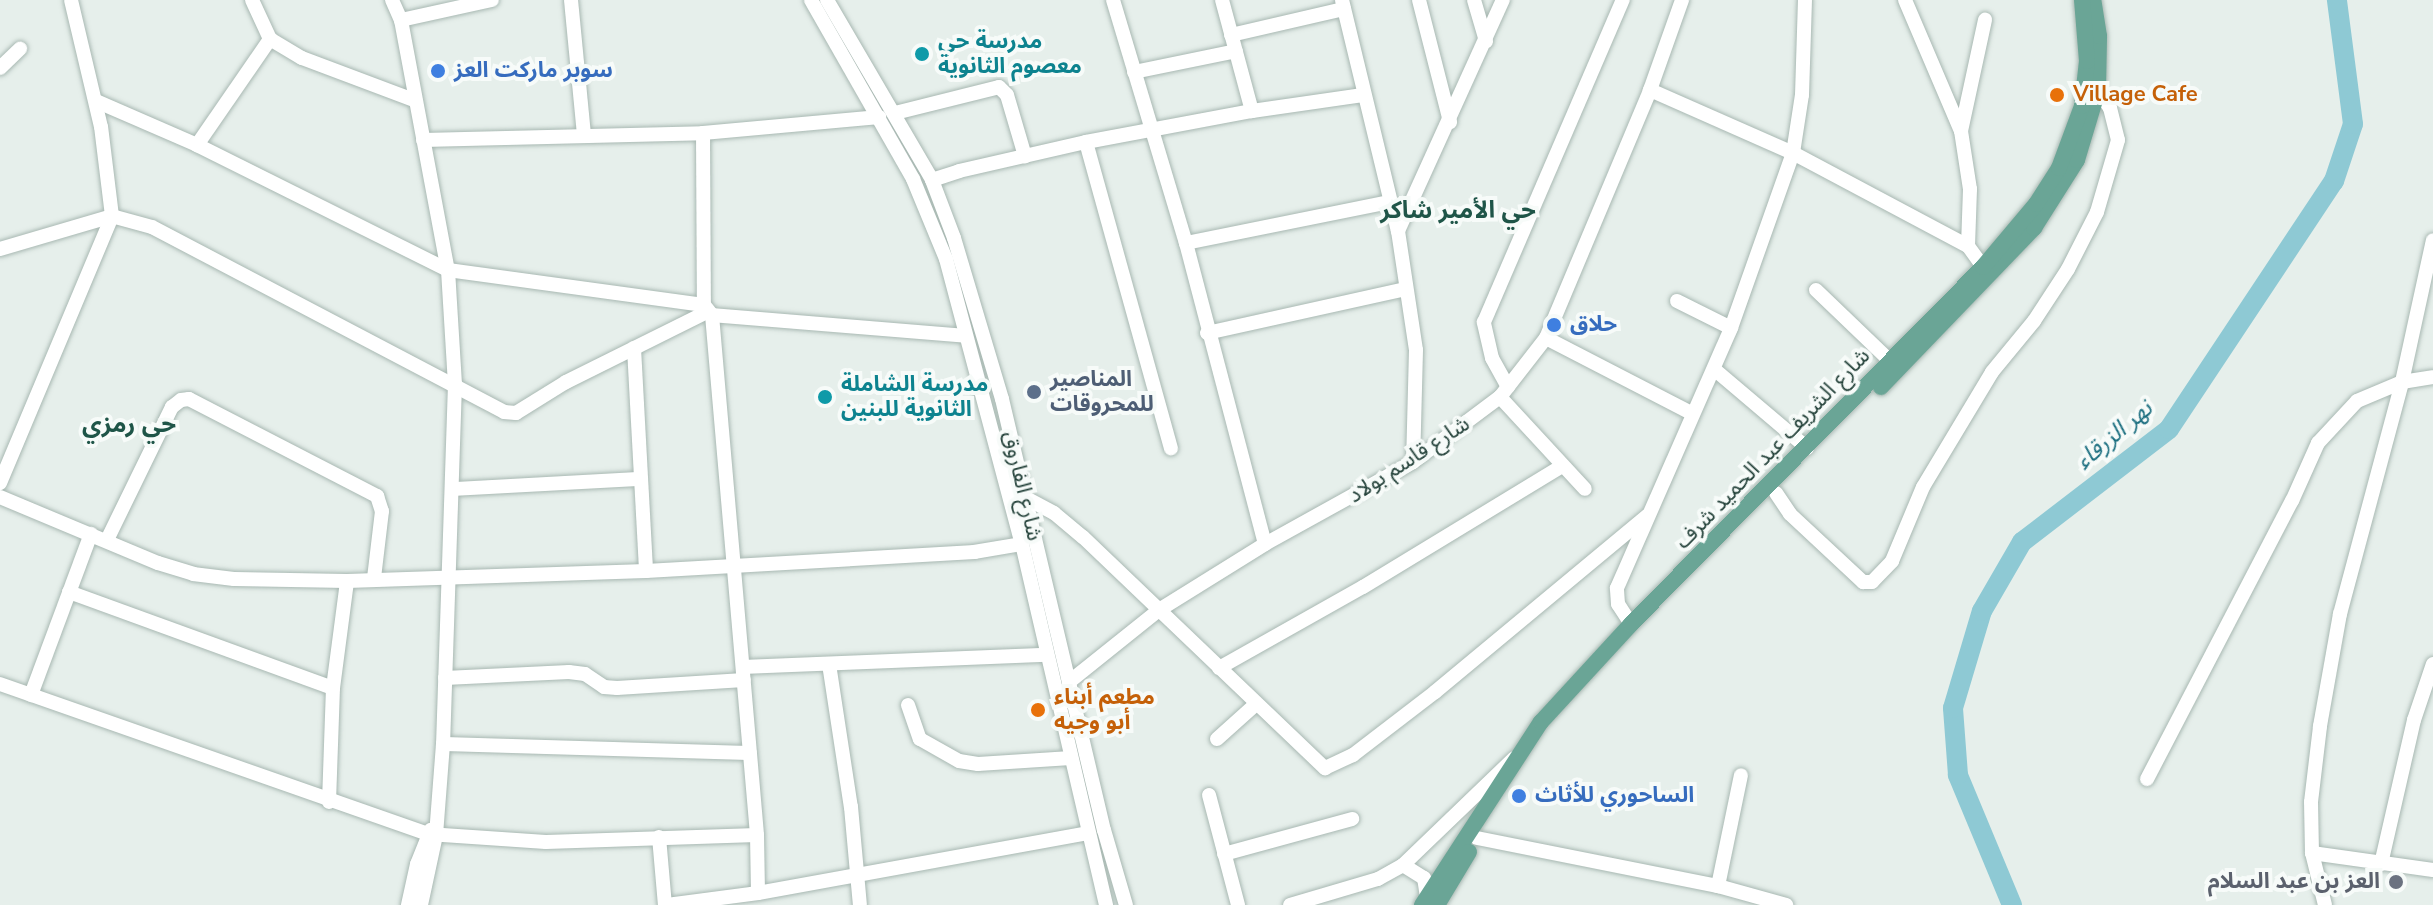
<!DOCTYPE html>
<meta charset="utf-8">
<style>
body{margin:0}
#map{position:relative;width:2433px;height:905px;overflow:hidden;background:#e6efeb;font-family:"Nunito Sans","Noto Sans Arabic",sans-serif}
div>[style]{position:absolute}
.river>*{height:20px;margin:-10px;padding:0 10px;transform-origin:10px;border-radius:10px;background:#8ec9d4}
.roads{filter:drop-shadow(0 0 2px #a8b8b2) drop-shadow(0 0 2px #a8b8b2)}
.minor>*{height:14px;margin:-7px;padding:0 7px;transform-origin:7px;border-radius:7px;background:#fff}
.major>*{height:16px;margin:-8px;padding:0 8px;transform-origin:8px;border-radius:8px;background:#6aa596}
.dots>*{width:22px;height:22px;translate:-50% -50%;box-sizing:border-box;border:4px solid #f7fbf9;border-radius:50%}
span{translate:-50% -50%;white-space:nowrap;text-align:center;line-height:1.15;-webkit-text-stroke:8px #f7fbf9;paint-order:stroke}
.culture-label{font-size:22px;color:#0d838f;font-weight:700}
.left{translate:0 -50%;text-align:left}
.shop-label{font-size:22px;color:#366cbe;font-weight:700}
.food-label{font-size:22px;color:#c56008;font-weight:700}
.service-label{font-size:22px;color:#4e5e75;font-weight:700}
.street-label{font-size:22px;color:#24423a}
.worship-label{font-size:22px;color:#5b616d;font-weight:700}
.right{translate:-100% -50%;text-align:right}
.neighbourhood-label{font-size:24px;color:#1f5548;font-weight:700}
.water-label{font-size:24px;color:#1c6f80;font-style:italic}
</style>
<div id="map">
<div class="river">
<div style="left:2012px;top:905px;width:141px;rotate:-112.6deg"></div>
<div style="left:1958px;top:775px;width:67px;rotate:-94.3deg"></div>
<div style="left:1953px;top:708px;width:101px;rotate:-73.4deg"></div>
<div style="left:1982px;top:611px;width:80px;rotate:-59.9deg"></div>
<div style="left:2022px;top:542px;width:185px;rotate:-37.5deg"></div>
<div style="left:2169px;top:429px;width:298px;rotate:-56.4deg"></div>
<div style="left:2334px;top:181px;width:60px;rotate:-71.6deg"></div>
<div style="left:2353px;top:124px;width:125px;rotate:-97.4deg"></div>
</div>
<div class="roads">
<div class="minor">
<div style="left:252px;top:0;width:43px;rotate:65.2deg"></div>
<div style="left:270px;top:39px;width:37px;rotate:31deg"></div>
<div style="left:302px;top:58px;width:120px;rotate:20.6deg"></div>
<div style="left:392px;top:0;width:22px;rotate:66deg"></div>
<div style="left:401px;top:20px;width:254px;rotate:79.4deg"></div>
<div style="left:448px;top:270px;width:114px;rotate:86.5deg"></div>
<div style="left:455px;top:384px;width:360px;rotate:91.9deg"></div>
<div style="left:443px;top:744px;width:91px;rotate:94.4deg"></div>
<div style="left:436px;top:835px;width:72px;rotate:102.1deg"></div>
<div style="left:571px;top:0;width:136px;rotate:84.5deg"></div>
<div style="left:811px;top:0;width:206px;rotate:60.3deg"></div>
<div style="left:913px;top:179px;width:87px;rotate:67.6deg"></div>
<div style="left:946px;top:259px;width:295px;rotate:75.1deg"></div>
<div style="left:1022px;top:544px;width:371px;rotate:76.9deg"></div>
<div style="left:827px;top:0;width:208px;rotate:59.7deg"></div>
<div style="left:932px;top:180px;width:62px;rotate:69.2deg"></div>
<div style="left:954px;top:238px;width:168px;rotate:73.4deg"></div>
<div style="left:1002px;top:399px;width:443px;rotate:76.7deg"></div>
<div style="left:1104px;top:830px;width:78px;rotate:73.7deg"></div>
<div style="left:1113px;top:0;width:254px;rotate:73.3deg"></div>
<div style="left:1186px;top:243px;width:311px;rotate:75.3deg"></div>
<div style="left:1222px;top:0;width:115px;rotate:74.9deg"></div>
<div style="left:1342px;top:0;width:238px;rotate:76.4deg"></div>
<div style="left:1398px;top:231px;width:120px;rotate:81.4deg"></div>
<div style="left:1416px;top:350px;width:112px;rotate:91.5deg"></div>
<div style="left:1419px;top:0;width:126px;rotate:75.7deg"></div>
<div style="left:1474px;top:0;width:43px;rotate:73.7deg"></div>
<div style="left:1905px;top:0;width:142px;rotate:66.9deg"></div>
<div style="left:1961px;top:131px;width:59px;rotate:81.2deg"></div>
<div style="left:1970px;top:189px;width:57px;rotate:92deg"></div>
<div style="left:401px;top:20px;width:93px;rotate:-12.4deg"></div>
<div style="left:1231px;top:35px;width:116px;rotate:-13deg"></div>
<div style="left:0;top:68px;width:28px;rotate:-44deg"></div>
<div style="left:1134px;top:72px;width:104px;rotate:-11.6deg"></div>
<div style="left:1650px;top:90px;width:156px;rotate:23.8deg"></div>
<div style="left:1793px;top:153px;width:198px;rotate:28deg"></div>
<div style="left:1968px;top:246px;width:26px;rotate:54deg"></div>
<div style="left:96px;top:101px;width:110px;rotate:23.5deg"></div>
<div style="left:197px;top:145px;width:280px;rotate:26.5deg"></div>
<div style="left:448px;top:270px;width:258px;rotate:7.8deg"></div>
<div style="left:704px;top:305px;width:13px;rotate:51deg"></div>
<div style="left:712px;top:315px;width:254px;rotate:4.7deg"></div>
<div style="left:895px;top:113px;width:107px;rotate:-14deg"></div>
<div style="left:999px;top:87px;width:11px;rotate:45deg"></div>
<div style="left:1007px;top:95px;width:64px;rotate:73.6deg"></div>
<div style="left:1961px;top:131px;width:114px;rotate:-77.8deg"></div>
<div style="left:703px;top:133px;width:172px;rotate:89.7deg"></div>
<div style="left:423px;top:140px;width:280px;rotate:-1.4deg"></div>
<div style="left:703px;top:133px;width:177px;rotate:-5.2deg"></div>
<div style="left:1086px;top:142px;width:318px;rotate:74.5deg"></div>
<div style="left:197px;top:145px;width:129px;rotate:-55.4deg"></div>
<div style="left:932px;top:180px;width:28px;rotate:-18deg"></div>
<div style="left:959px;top:171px;width:130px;rotate:-12.9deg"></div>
<div style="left:1086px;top:142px;width:169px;rotate:-10.6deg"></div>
<div style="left:1252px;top:111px;width:112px;rotate:-8.2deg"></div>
<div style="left:1398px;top:231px;width:254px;rotate:-65.6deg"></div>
<div style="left:1186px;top:243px;width:208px;rotate:-11.4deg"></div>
<div style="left:0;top:249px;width:117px;rotate:-16.4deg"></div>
<div style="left:112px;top:216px;width:90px;rotate:-97deg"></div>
<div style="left:101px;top:127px;width:130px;rotate:-103.3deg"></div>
<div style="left:1816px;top:290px;width:103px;rotate:43.8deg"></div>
<div style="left:1677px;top:301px;width:60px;rotate:26.6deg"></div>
<div style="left:712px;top:315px;width:522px;rotate:85.05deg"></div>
<div style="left:757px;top:835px;width:58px;rotate:89deg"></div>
<div style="left:1207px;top:333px;width:204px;rotate:-12.5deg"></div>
<div style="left:1546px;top:338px;width:165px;rotate:27.3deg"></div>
<div style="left:634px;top:348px;width:223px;rotate:86.9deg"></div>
<div style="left:1714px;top:369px;width:122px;rotate:40.3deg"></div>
<div style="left:1508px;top:387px;width:33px;rotate:-119deg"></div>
<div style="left:1492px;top:358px;width:37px;rotate:-103deg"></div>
<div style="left:1484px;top:322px;width:351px;rotate:-66.7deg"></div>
<div style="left:1500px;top:397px;width:125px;rotate:47.3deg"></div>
<div style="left:0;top:483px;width:290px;rotate:-67.2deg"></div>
<div style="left:112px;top:216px;width:41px;rotate:15.4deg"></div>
<div style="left:152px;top:227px;width:398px;rotate:27.7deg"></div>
<div style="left:504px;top:412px;width:12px;rotate:5deg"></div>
<div style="left:516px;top:413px;width:59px;rotate:-31.8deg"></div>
<div style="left:566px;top:382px;width:157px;rotate:-26.4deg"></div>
<div style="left:454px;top:489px;width:186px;rotate:-3.1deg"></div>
<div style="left:1776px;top:493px;width:25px;rotate:56deg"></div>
<div style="left:1790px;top:514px;width:100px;rotate:43deg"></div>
<div style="left:1863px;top:582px;width:9px"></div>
<div style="left:1872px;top:582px;width:29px;rotate:-46deg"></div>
<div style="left:1892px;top:561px;width:80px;rotate:-67.3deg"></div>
<div style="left:1923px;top:487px;width:134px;rotate:-59deg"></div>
<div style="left:1992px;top:372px;width:66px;rotate:-50.5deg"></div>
<div style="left:2034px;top:321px;width:62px;rotate:-56.8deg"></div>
<div style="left:2068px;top:269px;width:64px;rotate:-63deg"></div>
<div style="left:2097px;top:212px;width:75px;rotate:-73.7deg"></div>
<div style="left:2118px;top:140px;width:33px;rotate:-104deg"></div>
<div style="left:2110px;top:108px;width:22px;rotate:-124deg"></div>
<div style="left:0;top:497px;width:171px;rotate:22.7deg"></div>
<div style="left:158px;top:563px;width:37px;rotate:17deg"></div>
<div style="left:193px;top:574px;width:41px;rotate:7deg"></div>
<div style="left:234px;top:579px;width:113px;rotate:1deg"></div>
<div style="left:347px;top:581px;width:299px;rotate:-1.9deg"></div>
<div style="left:646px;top:571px;width:329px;rotate:-3.3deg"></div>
<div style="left:974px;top:552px;width:49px;rotate:-9.5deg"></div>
<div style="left:1024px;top:497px;width:34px;rotate:28deg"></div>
<div style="left:1054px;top:513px;width:38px;rotate:40deg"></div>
<div style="left:1083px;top:537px;width:335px;rotate:43.7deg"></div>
<div style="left:1325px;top:768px;width:31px;rotate:-25deg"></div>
<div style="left:1353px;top:755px;width:103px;rotate:-37.5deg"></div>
<div style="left:1435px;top:692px;width:276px;rotate:-39.7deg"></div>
<div style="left:107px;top:540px;width:148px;rotate:-64deg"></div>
<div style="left:172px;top:407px;width:11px;rotate:-38deg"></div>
<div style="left:181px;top:400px;width:8px;rotate:-7deg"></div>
<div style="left:189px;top:399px;width:212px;rotate:27.3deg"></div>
<div style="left:377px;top:496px;width:16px;rotate:72deg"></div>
<div style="left:382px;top:511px;width:67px;rotate:96.8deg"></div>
<div style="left:69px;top:592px;width:281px;rotate:20deg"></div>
<div style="left:1631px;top:624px;width:24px;rotate:-123deg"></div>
<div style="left:1618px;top:604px;width:16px;rotate:-94deg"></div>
<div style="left:1617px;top:588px;width:284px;rotate:-66.3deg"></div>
<div style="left:1731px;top:328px;width:186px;rotate:-70.5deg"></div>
<div style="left:1793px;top:153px;width:59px;rotate:-81.2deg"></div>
<div style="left:1802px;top:95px;width:95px;rotate:-88.2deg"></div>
<div style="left:829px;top:664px;width:145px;rotate:81.3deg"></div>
<div style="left:851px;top:807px;width:98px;rotate:84.8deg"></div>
<div style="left:743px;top:667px;width:303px;rotate:-2.3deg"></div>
<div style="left:1219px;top:668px;width:165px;rotate:-29.4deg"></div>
<div style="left:1363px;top:587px;width:233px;rotate:-31.3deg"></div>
<div style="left:445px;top:678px;width:124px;rotate:-2.8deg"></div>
<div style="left:569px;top:672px;width:16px;rotate:7deg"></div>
<div style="left:585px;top:674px;width:23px;rotate:34deg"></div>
<div style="left:604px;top:687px;width:13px;rotate:4deg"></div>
<div style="left:617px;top:688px;width:127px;rotate:-3.6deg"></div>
<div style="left:1069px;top:682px;width:115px;rotate:-38.7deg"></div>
<div style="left:1159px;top:610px;width:125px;rotate:-31.9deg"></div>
<div style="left:1265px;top:544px;width:169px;rotate:-29deg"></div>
<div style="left:1413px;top:462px;width:109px;rotate:-36.8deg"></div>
<div style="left:1500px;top:397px;width:75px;rotate:-52.1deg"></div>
<div style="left:1546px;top:338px;width:269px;rotate:-67.2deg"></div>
<div style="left:1650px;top:90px;width:96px;rotate:-70.4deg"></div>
<div style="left:0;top:684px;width:454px;rotate:19.3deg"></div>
<div style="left:428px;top:834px;width:118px;rotate:3.9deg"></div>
<div style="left:546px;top:842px;width:211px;rotate:-1.9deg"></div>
<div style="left:31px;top:695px;width:172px;rotate:-69.6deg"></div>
<div style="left:908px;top:705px;width:36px;rotate:71deg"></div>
<div style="left:920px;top:739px;width:45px;rotate:29.4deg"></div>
<div style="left:959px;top:761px;width:19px;rotate:9deg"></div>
<div style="left:978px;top:764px;width:93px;rotate:-3.7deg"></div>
<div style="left:1217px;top:739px;width:52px;rotate:-41.9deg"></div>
<div style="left:443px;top:744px;width:307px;rotate:1.7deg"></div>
<div style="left:2147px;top:779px;width:314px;rotate:-62.5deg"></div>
<div style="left:2292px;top:501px;width:64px;rotate:-65.9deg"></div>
<div style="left:2318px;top:443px;width:57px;rotate:-47.1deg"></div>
<div style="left:2357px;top:401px;width:49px;rotate:-22.9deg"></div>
<div style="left:2402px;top:382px;width:31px;rotate:-9deg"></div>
<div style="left:1209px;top:795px;width:114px;rotate:75.2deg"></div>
<div style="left:329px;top:802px;width:114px;rotate:-88deg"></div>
<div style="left:333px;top:688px;width:108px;rotate:-82.5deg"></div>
<div style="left:659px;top:837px;width:68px;rotate:85deg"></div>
<div style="left:1477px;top:838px;width:246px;rotate:11.3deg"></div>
<div style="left:1718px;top:886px;width:71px;rotate:15.6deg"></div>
<div style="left:2312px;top:853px;width:122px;rotate:8deg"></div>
<div style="left:1224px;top:854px;width:133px;rotate:-15.3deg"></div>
<div style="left:2381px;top:864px;width:148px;rotate:-77.1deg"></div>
<div style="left:2414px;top:720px;width:59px;rotate:-71.3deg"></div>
<div style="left:1403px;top:865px;width:25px;rotate:32deg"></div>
<div style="left:1424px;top:878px;width:20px;rotate:81deg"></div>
<div style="left:1427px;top:898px;width:6px;rotate:39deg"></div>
<div style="left:1718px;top:886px;width:113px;rotate:-78.3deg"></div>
<div style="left:408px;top:905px;width:42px;rotate:-77.6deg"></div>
<div style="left:417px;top:864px;width:37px;rotate:-68deg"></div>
<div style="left:667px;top:905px;width:92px;rotate:-7.5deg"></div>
<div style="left:758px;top:893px;width:335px;rotate:-10.3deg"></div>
<div style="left:1290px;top:905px;width:92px;rotate:-16.5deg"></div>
<div style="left:1378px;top:879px;width:29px;rotate:-29deg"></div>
<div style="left:1403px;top:865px;width:154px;rotate:-43.9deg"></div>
<div style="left:2325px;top:905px;width:54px;rotate:-104deg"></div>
<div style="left:2312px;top:853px;width:51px;rotate:-91.1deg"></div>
<div style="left:2311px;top:802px;width:77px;rotate:-83.2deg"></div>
<div style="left:2320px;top:726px;width:114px;rotate:-79.9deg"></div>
<div style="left:2340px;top:614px;width:240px;rotate:-75deg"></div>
<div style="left:2402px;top:382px;width:145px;rotate:-77.7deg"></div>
</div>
<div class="major">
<div style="left:1881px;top:387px;width:221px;rotate:-46.1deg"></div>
<div style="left:2034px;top:228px;width:80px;rotate:-57.7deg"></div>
<div style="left:2077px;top:160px;width:73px;rotate:-73.3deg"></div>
<div style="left:2098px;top:90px;width:54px;rotate:-88.9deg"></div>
<div style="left:2099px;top:36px;width:36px;rotate:-99deg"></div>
<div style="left:1422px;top:905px;width:218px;rotate:-57deg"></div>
<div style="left:1541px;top:722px;width:133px;rotate:-47.4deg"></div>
<div style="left:1631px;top:624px;width:501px;rotate:-45.4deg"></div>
<div style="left:1983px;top:267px;width:82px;rotate:-49.9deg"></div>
<div style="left:2036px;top:204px;width:43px;rotate:-57.4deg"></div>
<div style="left:2059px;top:168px;width:66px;rotate:-69.6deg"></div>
<div style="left:2082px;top:106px;width:45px;rotate:-83.7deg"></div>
<div style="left:2087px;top:61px;width:61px;rotate:-94.7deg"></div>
<div style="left:1437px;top:905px;width:62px;rotate:-58.9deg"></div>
</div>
</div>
<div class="dots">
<div style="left:922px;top:54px;background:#0f9aa8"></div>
<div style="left:438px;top:71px;background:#3f7fe0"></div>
<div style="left:2057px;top:95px;background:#e8710a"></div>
<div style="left:1554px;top:325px;background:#3f7fe0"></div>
<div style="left:1034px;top:392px;background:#5c6f8a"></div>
<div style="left:825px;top:397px;background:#0f9aa8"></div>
<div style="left:1038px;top:710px;background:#e8710a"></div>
<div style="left:1519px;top:796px;background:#3f7fe0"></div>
<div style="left:2396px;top:882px;background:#6b7280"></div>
</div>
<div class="culture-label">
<span class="left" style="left:938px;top:54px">مدرسة حي<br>معصوم الثانوية</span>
<span class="left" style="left:841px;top:397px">مدرسة الشاملة<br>الثانوية للبنين</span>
</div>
<div class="shop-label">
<span class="left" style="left:454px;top:71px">سوبر ماركت العز</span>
<span class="left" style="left:1570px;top:325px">حلاق</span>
<span class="left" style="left:1535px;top:796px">الساحوري للأثاث</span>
</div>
<div class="food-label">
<span class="left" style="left:2073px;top:95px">Village Cafe</span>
<span class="left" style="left:1054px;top:710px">مطعم أبناء<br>أبو وجيه</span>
</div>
<div class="service-label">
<span class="left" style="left:1050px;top:392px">المناصير<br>للمحروقات</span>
</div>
<div class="street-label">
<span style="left:1773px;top:449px;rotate:-46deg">شارع الشريف عبد الحميد شرف</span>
<span style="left:1409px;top:460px;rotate:-33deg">شارع قاسم بولاد</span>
<span style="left:1022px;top:486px;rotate:77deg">شارع الفاروق</span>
</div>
<div class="worship-label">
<span class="right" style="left:2380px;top:882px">العز بن عبد السلام</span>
</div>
<div class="neighbourhood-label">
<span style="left:1458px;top:211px">حي الأمير شاكر</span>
<span style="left:129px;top:425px">حي رمزي</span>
</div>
<div class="water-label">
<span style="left:2114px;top:435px;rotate:-40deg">نهر الزرقاء</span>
</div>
</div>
